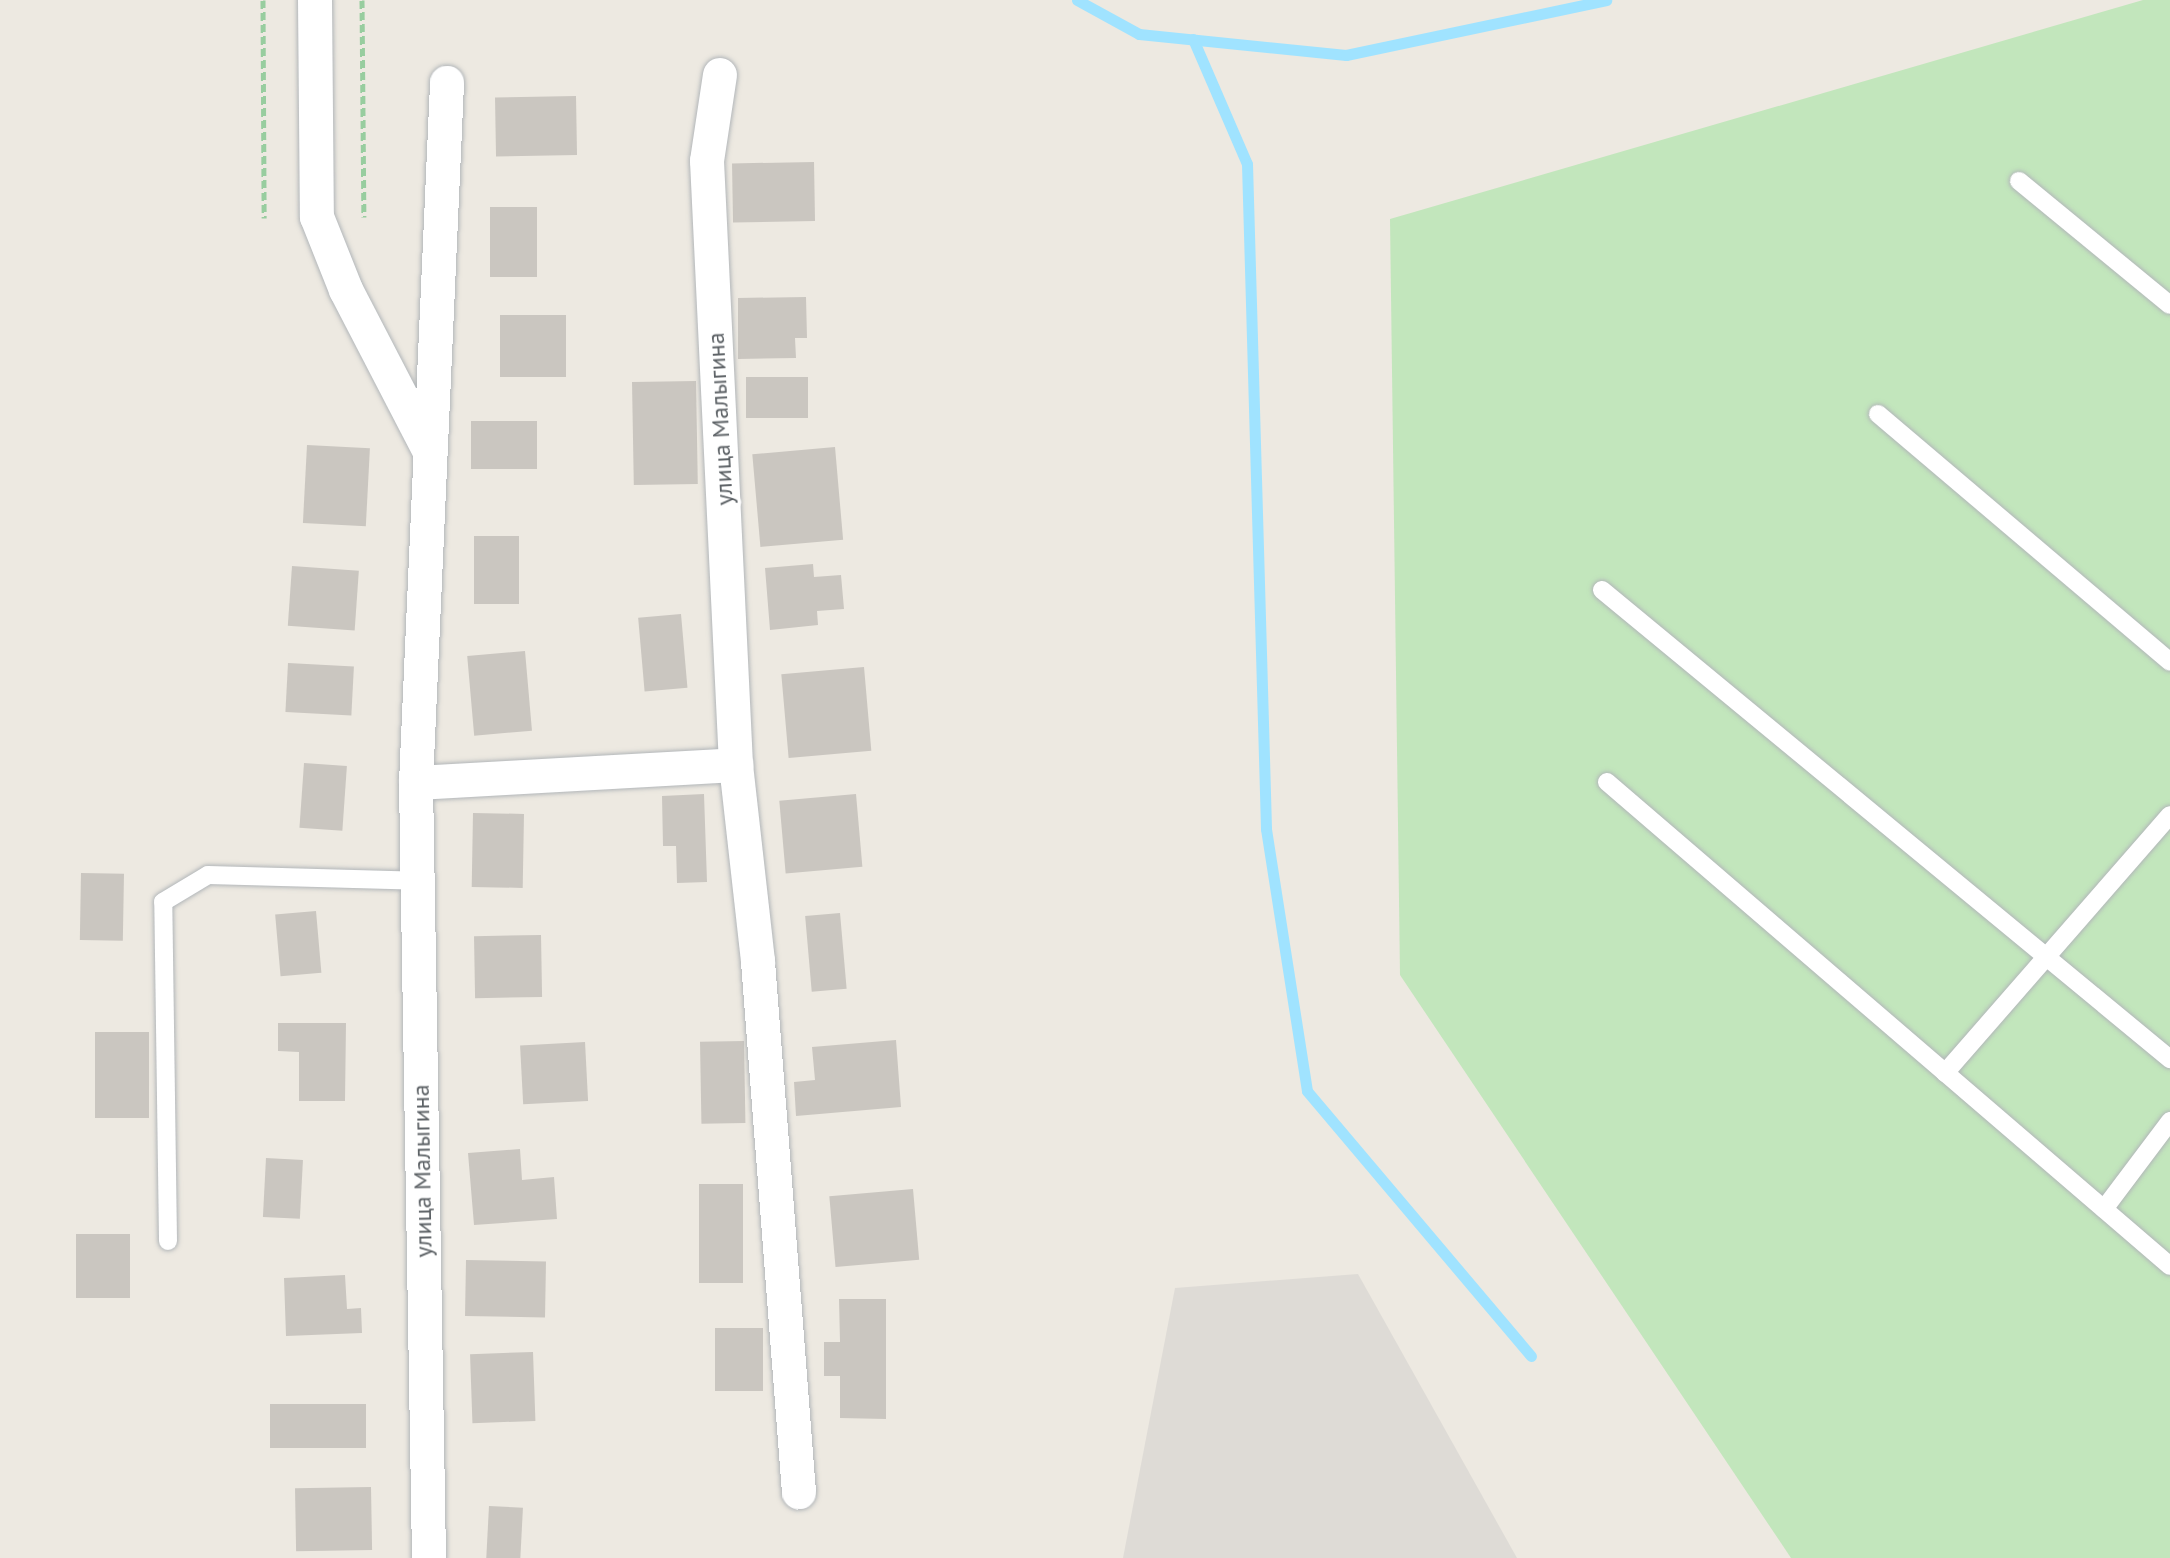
<!DOCTYPE html>
<meta charset="utf-8">
<style>
body{margin:0}
#map{position:relative;width:2170px;height:1558px;overflow:hidden;background:#ede9e1;font-family:"PT Sans",sans-serif}
div>[style]{position:absolute}
.industrial>*{inset:0;background:#dedbd6}
.green>*{inset:0;background:#c2e6bc}
.stream>*{height:11px;margin:-5.5px;padding:0 5.5px;transform-origin:5.5px;border-radius:5.5px;background:#a0e3ff}
.building>*{inset:0;background:#cac6c0;transform-origin:0 0}
.path>*{height:5px;margin-top:-2.5px;transform-origin:0;background:repeating-linear-gradient(90deg,#98cd9f 0 8px,transparent 0 12px)}
.roads{filter:drop-shadow(0 0 2px #b2b6b9) drop-shadow(0 0 2px #b2b6b9)}
.service>*{height:18px;margin:-9px;padding:0 9px;transform-origin:9px;border-radius:9px;background:#fff}
.minor>*{height:34px;margin:-17px;padding:0 17px;transform-origin:17px;border-radius:17px;background:#fff}
span{translate:-50% -50%;white-space:nowrap;text-align:center;line-height:1.15;-webkit-text-stroke:7px #fff;paint-order:stroke}
.street-label{font-size:24px;color:#5a5f63}
</style>
<div id="map">
<div class="industrial">
<div style="clip-path:polygon(1358px 1274px,1517px 1558px,1123px 1558px,1175px 1288px)"></div>
</div>
<div class="green">
<div style="clip-path:polygon(2143px 0,2170px 0,2170px 1558px,1791px 1558px,1400px 975px,1390px 219px)"></div>
</div>
<div class="stream">
<div style="left:1077px;top:0;width:71px;rotate:28.7deg"></div>
<div style="left:1139px;top:34px;width:208px;rotate:5.8deg"></div>
<div style="left:1346px;top:55px;width:266px;rotate:-11.9deg"></div>
<div style="left:1193px;top:39px;width:136px;rotate:66.6deg"></div>
<div style="left:1247px;top:164px;width:665px;rotate:88.36deg"></div>
<div style="left:1266px;top:829px;width:265px;rotate:81.1deg"></div>
<div style="left:1307px;top:1091px;width:347px;rotate:49.8deg"></div>
</div>
<div class="building">
<div style="left:576px;top:96px;width:59px;height:81px;rotate:89deg"></div>
<div style="left:814px;top:162px;width:59px;height:82px;rotate:89deg"></div>
<div style="left:490px;top:207px;width:47px;height:70px"></div>
<div style="clip-path:polygon(806px 297px,807px 338px,795px 338px,796px 358px,738px 359px,738px 298px)"></div>
<div style="left:500px;top:315px;width:66px;height:62px"></div>
<div style="left:808px;top:377px;width:41px;height:62px;rotate:90deg"></div>
<div style="left:696px;top:381px;width:103px;height:64px;rotate:89deg"></div>
<div style="left:471px;top:421px;width:66px;height:48px"></div>
<div style="left:307px;top:445px;width:63px;height:78px;rotate:3deg"></div>
<div style="left:835px;top:447px;width:93px;height:83px;rotate:85deg"></div>
<div style="left:474px;top:536px;width:45px;height:68px"></div>
<div style="clip-path:polygon(813px 564px,814px 577px,841px 575px,844px 609px,817px 611px,818px 625px,770px 630px,765px 568px)"></div>
<div style="left:292px;top:566px;width:67px;height:60px;rotate:4deg"></div>
<div style="left:681px;top:614px;width:74px;height:43px;rotate:85deg"></div>
<div style="left:525px;top:651px;width:80px;height:58px;rotate:85deg"></div>
<div style="left:288px;top:663px;width:66px;height:49px;rotate:3deg"></div>
<div style="left:864px;top:667px;width:84px;height:83px;rotate:85deg"></div>
<div style="left:304px;top:763px;width:43px;height:65px;rotate:4deg"></div>
<div style="clip-path:polygon(704px 794px,707px 882px,677px 883px,676px 846px,663px 846px,662px 796px)"></div>
<div style="left:856px;top:794px;width:73px;height:77px;rotate:85deg"></div>
<div style="left:473px;top:813px;width:51px;height:74px;rotate:1deg"></div>
<div style="left:81px;top:873px;width:43px;height:67px;rotate:1deg"></div>
<div style="left:316px;top:911px;width:62px;height:41px;rotate:85deg"></div>
<div style="left:840px;top:913px;width:76px;height:35px;rotate:85deg"></div>
<div style="left:541px;top:935px;width:62px;height:67px;rotate:89deg"></div>
<div style="clip-path:polygon(278px 1023px,346px 1023px,345px 1101px,299px 1101px,299px 1052px,278px 1051px)"></div>
<div style="left:95px;top:1032px;width:54px;height:86px"></div>
<div style="clip-path:polygon(896px 1040px,901px 1107px,796px 1116px,794px 1082px,815px 1080px,812px 1047px)"></div>
<div style="left:744px;top:1041px;width:82px;height:44px;rotate:89deg"></div>
<div style="left:585px;top:1042px;width:59px;height:65px;rotate:87deg"></div>
<div style="clip-path:polygon(520px 1149px,522px 1180px,554px 1177px,557px 1219px,474px 1225px,468px 1153px)"></div>
<div style="left:266px;top:1158px;width:37px;height:59px;rotate:3deg"></div>
<div style="left:699px;top:1184px;width:44px;height:99px"></div>
<div style="left:913px;top:1189px;width:71px;height:84px;rotate:85deg"></div>
<div style="left:76px;top:1234px;width:54px;height:64px"></div>
<div style="left:466px;top:1260px;width:80px;height:56px;rotate:1deg"></div>
<div style="clip-path:polygon(345px 1275px,347px 1309px,361px 1308px,362px 1333px,286px 1336px,284px 1278px)"></div>
<div style="clip-path:polygon(839px 1299px,886px 1299px,886px 1419px,840px 1418px,840px 1376px,824px 1376px,824px 1342px,840px 1342px)"></div>
<div style="left:715px;top:1328px;width:48px;height:63px"></div>
<div style="left:533px;top:1352px;width:69px;height:63px;rotate:88deg"></div>
<div style="left:270px;top:1404px;width:96px;height:44px"></div>
<div style="left:371px;top:1487px;width:63px;height:76px;rotate:89deg"></div>
<div style="left:489px;top:1506px;width:34px;height:52px;rotate:3deg"></div>
</div>
<div class="path">
<div style="left:263px;top:0;width:218px;rotate:89.7deg"></div>
<div style="left:362px;top:0;width:217px;rotate:89.5deg"></div>
</div>
<div class="roads">
<div class="service">
<div style="left:2019px;top:181px;width:195px;rotate:39.4deg"></div>
<div style="left:1878px;top:414px;width:383px;rotate:40.3deg"></div>
<div style="left:1602px;top:590px;width:737px;rotate:39.55deg"></div>
<div style="left:1607px;top:782px;width:742px;rotate:40.68deg"></div>
<div style="left:1945px;top:1073px;width:342px;rotate:-48.9deg"></div>
<div style="left:2104px;top:1209px;width:110px;rotate:-53.1deg"></div>
<div style="left:168px;top:1241px;width:339px;rotate:-90.8deg"></div>
<div style="left:163px;top:902px;width:52px;rotate:-31deg"></div>
<div style="left:208px;top:875px;width:210px;rotate:1.6deg"></div>
</div>
<div class="minor">
<div style="left:315px;top:0;width:217px;rotate:89.5deg"></div>
<div style="left:317px;top:217px;width:79px;rotate:68.3deg"></div>
<div style="left:346px;top:290px;width:180px;rotate:62.6deg"></div>
<div style="left:720px;top:75px;width:87px;rotate:98.6deg"></div>
<div style="left:707px;top:161px;width:605px;rotate:87.25deg"></div>
<div style="left:736px;top:765px;width:198px;rotate:83.6deg"></div>
<div style="left:758px;top:962px;width:532px;rotate:85.58deg"></div>
<div style="left:416px;top:783px;width:321px;rotate:-3.2deg"></div>
<div style="left:429px;top:1558px;width:775px;rotate:-90.96deg"></div>
<div style="left:416px;top:783px;width:701px;rotate:-87.46deg"></div>
</div>
</div>
<div class="street-label">
<span style="left:720px;top:419px;rotate:-93deg">улица Малыгина</span>
<span style="left:422px;top:1171px;rotate:-91deg">улица Малыгина</span>
</div>
</div>
